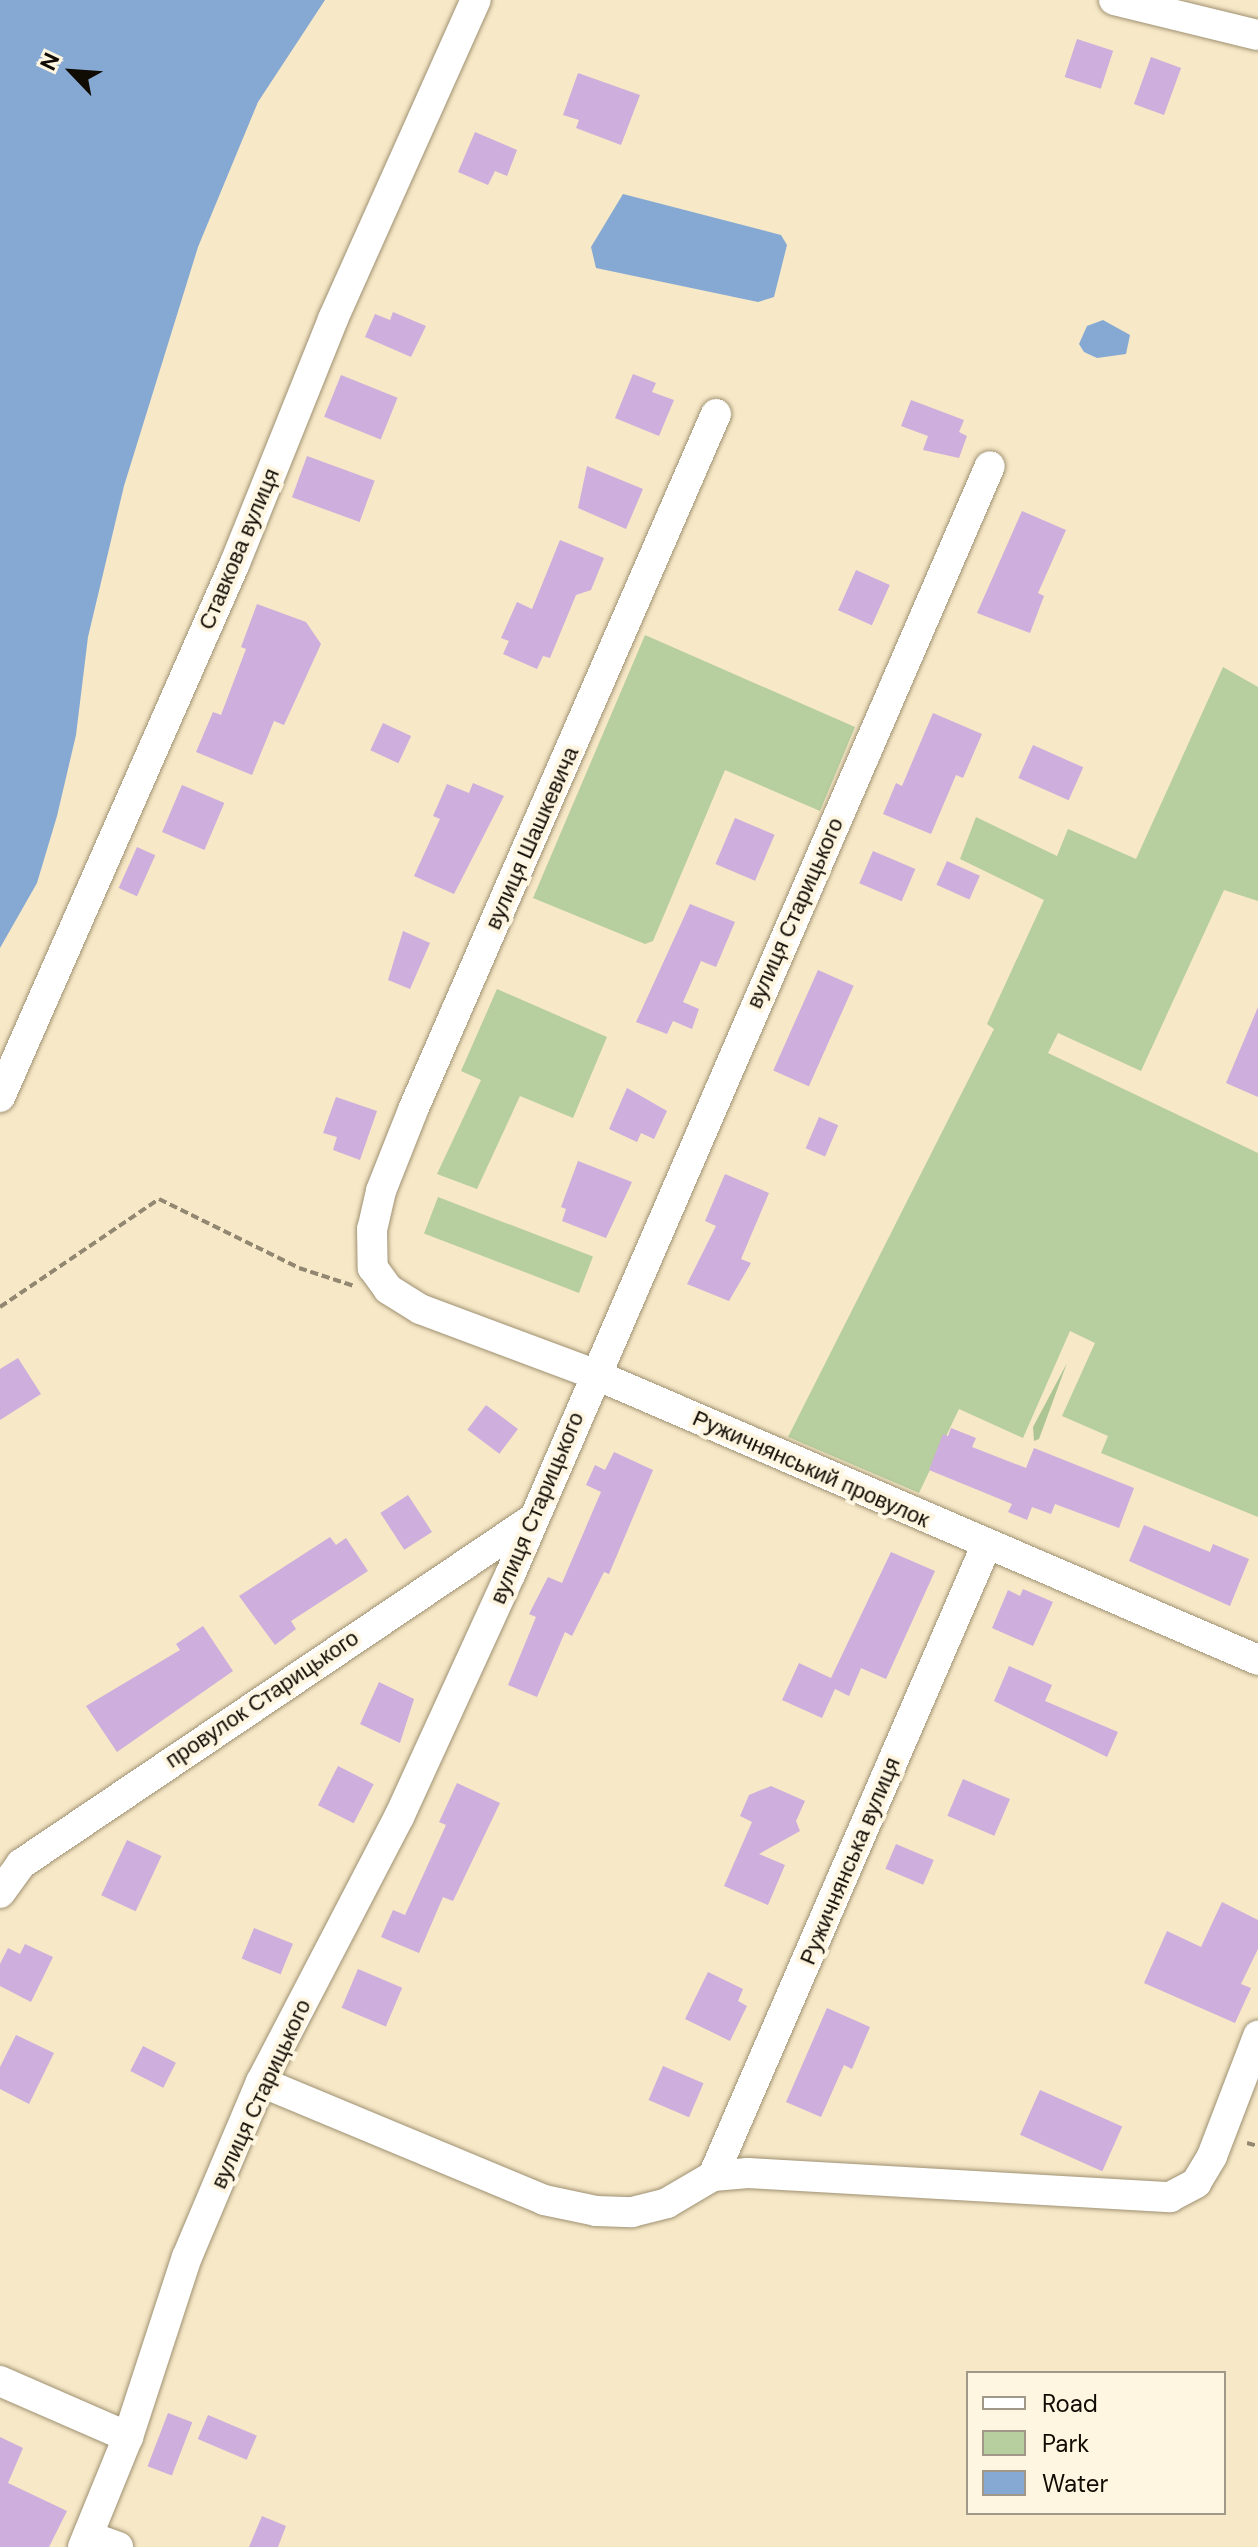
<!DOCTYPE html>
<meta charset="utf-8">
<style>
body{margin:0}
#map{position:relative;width:1258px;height:2547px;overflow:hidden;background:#f7e8c7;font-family:"DM Sans",sans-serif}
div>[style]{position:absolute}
.green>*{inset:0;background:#b7ce9e;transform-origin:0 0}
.forest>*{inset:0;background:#adc593}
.water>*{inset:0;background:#86a9d3}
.building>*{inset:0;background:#ceaedc;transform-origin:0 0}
.path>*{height:4px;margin-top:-2px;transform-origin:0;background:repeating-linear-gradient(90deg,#928871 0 8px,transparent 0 12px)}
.roads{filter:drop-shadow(0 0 2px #9e9172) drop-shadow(0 0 2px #9e9172)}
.street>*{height:30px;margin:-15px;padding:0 15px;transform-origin:15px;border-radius:15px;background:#fff}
span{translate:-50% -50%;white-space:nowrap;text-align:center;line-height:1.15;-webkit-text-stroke:8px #fff6e2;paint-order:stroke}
.street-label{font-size:22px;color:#110c03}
.legend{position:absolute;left:966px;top:2371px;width:260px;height:144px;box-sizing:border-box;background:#fff6e2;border:2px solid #a09889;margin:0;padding:10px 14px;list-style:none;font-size:24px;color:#110c03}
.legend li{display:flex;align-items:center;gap:16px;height:40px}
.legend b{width:40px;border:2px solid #a09889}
.north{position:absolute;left:32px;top:32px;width:80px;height:80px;-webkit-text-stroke:6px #fff6e2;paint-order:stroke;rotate:295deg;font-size:22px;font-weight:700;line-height:32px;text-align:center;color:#110c03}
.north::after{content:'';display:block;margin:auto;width:28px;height:36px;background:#110c03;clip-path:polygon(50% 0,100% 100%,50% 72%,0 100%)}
</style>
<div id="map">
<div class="green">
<div style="clip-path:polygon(645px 635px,855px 727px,820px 811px,725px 770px,653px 941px,645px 944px,533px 898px)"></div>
<div style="clip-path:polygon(1223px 667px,1258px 687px,1258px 901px,1224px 890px,1141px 1071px,1058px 1033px,1048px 1053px,1258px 1153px,1258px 1517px,1101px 1453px,1108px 1436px,1062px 1416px,1095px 1343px,1070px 1331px,1023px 1438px,959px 1409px,919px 1493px,788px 1437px,994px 1029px,987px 1024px,1044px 900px,960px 859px,976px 817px,1057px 856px,1068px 829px,1136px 859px)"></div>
<div style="clip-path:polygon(497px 989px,607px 1037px,573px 1118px,520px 1096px,477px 1189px,437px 1174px,481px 1080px,461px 1071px)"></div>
<div style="left:438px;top:1197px;width:166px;height:39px;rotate:21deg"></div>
</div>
<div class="forest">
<div style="clip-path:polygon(1067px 1363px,1039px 1439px,1034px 1441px,1033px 1427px)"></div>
</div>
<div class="water">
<div style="clip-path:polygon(0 0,325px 0,258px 102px,198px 247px,124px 486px,88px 637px,76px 735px,57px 816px,37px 883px,0 948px)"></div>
<div style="clip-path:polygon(623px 194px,781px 235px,787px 245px,774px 297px,758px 302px,596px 268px,591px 247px)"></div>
<div style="clip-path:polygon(1103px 320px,1130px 335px,1126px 354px,1097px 358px,1084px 352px,1079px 344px,1087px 326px)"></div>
</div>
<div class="building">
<div style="left:1077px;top:39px;width:38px;height:40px;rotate:18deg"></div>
<div style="left:1151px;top:57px;width:32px;height:50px;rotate:20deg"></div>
<div style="clip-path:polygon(578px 73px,640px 95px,621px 145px,576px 128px,579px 120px,563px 115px)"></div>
<div style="clip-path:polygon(475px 132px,517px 150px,507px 176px,495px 171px,488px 185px,458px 172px)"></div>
<div style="clip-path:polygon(393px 312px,426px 326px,411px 357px,365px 337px,375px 314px,390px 320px)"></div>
<div style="clip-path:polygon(633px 374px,656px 383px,652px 392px,674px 400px,659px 436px,615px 418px)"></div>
<div style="left:341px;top:375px;width:61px;height:45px;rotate:22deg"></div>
<div style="clip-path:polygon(911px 400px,964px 420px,959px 432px,967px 436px,959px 458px,923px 450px,928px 436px,901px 426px)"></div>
<div style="left:307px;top:456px;width:72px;height:44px;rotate:20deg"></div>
<div style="clip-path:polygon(587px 466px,643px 489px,626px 529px,578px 508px)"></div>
<div style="clip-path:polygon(1022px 511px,1066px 530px,1038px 593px,1044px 596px,1030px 633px,977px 613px)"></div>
<div style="clip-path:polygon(560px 540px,604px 558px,591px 590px,576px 595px,550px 658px,543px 656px,537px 669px,503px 654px,509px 641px,501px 638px,517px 602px,532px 609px)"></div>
<div style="left:856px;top:570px;width:37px;height:44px;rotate:24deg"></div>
<div style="clip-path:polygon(257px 604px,306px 622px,321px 644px,284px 725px,274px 721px,252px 775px,196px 752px,213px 712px,221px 715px,246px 649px,241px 647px)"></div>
<div style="clip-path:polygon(933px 713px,982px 734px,963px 778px,956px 775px,931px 834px,883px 814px,896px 783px,902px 786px)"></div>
<div style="left:383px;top:723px;width:31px;height:30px;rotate:25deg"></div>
<div style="left:1033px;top:745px;width:55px;height:36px;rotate:24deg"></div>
<div style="clip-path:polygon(473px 783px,504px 796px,454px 894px,414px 876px,440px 819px,433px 816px,447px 784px,469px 793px)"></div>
<div style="left:182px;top:785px;width:46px;height:51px;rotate:23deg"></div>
<div style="left:735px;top:818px;width:43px;height:50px;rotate:23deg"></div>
<div style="left:137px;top:847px;width:20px;height:45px;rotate:24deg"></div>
<div style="left:873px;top:851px;width:46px;height:35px;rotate:23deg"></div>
<div style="left:947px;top:861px;width:36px;height:26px;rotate:24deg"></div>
<div style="clip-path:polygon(690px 904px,735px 922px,716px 967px,701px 961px,683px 1002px,699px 1009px,692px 1029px,673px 1021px,667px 1034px,636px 1022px)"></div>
<div style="clip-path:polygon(403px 931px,430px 943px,410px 989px,388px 980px)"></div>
<div style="left:818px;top:970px;width:39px;height:110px;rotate:24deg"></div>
<div style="clip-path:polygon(1258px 1007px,1258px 1097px,1226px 1083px)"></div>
<div style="clip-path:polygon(627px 1088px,667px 1111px,654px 1139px,641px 1133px,637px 1142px,609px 1129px)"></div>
<div style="clip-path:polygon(336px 1097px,377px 1111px,360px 1160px,333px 1150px,337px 1137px,323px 1133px)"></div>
<div style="left:819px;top:1117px;width:21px;height:34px;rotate:23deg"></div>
<div style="clip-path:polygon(578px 1161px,632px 1182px,606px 1238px,562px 1221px,566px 1209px,561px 1207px)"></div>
<div style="clip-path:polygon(725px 1174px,769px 1193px,741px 1259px,751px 1263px,729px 1301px,687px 1284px,716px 1226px,705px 1221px)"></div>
<div style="clip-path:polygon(18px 1358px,41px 1394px,0 1420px,0 1369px)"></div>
<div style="left:486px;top:1405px;width:40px;height:31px;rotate:37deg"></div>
<div style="clip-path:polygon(951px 1428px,976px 1438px,972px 1447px,1026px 1468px,1034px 1448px,1134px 1488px,1119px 1528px,1055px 1504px,1051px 1514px,1032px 1507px,1027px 1520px,1008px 1512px,1012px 1504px,929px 1470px,943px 1434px,948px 1436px)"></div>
<div style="clip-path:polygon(614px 1452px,653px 1470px,609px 1574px,604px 1572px,572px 1636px,565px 1632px,537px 1697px,508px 1685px,536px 1617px,529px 1614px,548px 1577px,562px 1583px,601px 1492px,586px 1485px,595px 1465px,605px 1470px)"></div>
<div style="left:408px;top:1495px;width:44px;height:33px;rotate:57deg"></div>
<div style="clip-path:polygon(1144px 1525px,1210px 1552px,1213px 1544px,1249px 1559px,1230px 1606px,1129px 1561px)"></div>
<div style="clip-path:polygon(330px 1537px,336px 1545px,346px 1538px,368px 1571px,291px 1621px,296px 1629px,275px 1645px,239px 1596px)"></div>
<div style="clip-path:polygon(891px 1552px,935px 1571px,886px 1679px,861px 1668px,849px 1696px,835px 1689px,822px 1718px,782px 1700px,799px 1663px,831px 1678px)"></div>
<div style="clip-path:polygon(1023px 1589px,1053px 1602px,1033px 1646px,992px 1628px,1008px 1590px,1020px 1596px)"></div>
<div style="clip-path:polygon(203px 1626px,233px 1671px,117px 1752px,86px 1706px,180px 1650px,176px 1644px)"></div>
<div style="clip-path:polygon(1009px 1666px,1052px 1685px,1045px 1701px,1118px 1732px,1107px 1757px,994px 1701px)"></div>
<div style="clip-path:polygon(379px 1682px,414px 1699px,400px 1743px,360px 1724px)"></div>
<div style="left:338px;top:1766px;width:40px;height:44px;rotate:27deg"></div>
<div style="left:963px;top:1779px;width:51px;height:40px;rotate:23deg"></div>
<div style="clip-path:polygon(457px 1783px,500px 1803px,453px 1901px,443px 1897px,419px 1953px,381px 1937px,393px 1910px,405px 1915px,446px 1825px,439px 1822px)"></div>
<div style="clip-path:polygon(771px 1786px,805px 1801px,796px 1821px,800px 1831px,759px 1854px,785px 1865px,768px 1905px,724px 1886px,752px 1822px,740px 1816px,749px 1795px)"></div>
<div style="left:127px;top:1840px;width:38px;height:61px;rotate:25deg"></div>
<div style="left:896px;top:1844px;width:41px;height:27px;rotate:23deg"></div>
<div style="clip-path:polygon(1222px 1902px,1258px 1920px,1258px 1949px,1241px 1984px,1251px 1988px,1235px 2023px,1144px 1983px,1167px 1931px,1201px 1947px)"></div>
<div style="left:254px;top:1928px;width:42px;height:33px;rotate:22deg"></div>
<div style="clip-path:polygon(25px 1944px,53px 1957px,31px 2002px,0 1986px,0 1964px,8px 1948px,20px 1954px)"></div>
<div style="left:358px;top:1969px;width:48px;height:42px;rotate:23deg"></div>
<div style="clip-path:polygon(708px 1972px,743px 1989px,738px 2001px,747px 2006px,730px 2041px,685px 2019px)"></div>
<div style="clip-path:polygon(827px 2008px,870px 2027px,852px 2069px,844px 2065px,821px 2117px,786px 2102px)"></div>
<div style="clip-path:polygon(16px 2035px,54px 2053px,29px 2104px,0 2089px,0 2067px)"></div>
<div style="left:143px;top:2046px;width:37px;height:28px;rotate:27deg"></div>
<div style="left:663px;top:2066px;width:44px;height:37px;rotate:23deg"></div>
<div style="left:1040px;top:2090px;width:90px;height:49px;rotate:24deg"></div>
<div style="left:168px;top:2413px;width:26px;height:57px;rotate:21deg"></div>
<div style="left:208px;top:2415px;width:53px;height:26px;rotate:23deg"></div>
<div style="clip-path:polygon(0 2437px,23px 2448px,8px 2483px,67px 2511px,49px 2547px,0 2547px)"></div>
<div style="clip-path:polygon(262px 2516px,286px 2526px,278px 2547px,249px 2547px)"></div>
</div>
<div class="path">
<div style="left:0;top:1307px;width:192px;rotate:-34.2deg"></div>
<div style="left:159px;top:1199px;width:156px;rotate:26.2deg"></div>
<div style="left:299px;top:1268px;width:58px;rotate:18.1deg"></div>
<div style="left:1247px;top:2143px;width:11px;rotate:15deg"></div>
</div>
<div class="roads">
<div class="street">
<div style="left:1114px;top:0;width:148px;rotate:13.7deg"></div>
<div style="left:716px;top:414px;width:759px;rotate:113.53deg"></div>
<div style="left:413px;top:1110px;width:87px;rotate:111.6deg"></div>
<div style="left:381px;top:1191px;width:39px;rotate:103deg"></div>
<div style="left:372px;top:1229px;width:39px;rotate:89deg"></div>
<div style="left:373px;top:1268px;width:26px;rotate:54deg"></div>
<div style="left:388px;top:1289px;width:38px;rotate:32deg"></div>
<div style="left:420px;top:1309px;width:186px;rotate:20.5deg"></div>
<div style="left:594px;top:1374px;width:723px;rotate:23.3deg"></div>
<div style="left:0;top:1097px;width:583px;rotate:-66.25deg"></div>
<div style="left:235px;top:563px;width:263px;rotate:-68.1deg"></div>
<div style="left:333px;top:319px;width:350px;rotate:-65.9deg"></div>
<div style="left:0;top:1893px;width:36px;rotate:-54deg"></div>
<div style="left:21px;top:1864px;width:619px;rotate:-34deg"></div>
<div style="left:261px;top:2082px;width:307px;rotate:22.6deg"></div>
<div style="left:544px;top:2200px;width:53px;rotate:11.9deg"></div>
<div style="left:596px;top:2211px;width:36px;rotate:2deg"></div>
<div style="left:632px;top:2212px;width:36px;rotate:-14deg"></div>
<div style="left:667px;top:2203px;width:53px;rotate:-30.4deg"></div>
<div style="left:713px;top:2176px;width:35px;rotate:-5deg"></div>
<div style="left:748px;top:2173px;width:423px;rotate:3.3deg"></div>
<div style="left:1170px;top:2197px;width:30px;rotate:-28deg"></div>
<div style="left:1196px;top:2183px;width:31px;rotate:-59deg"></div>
<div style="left:1212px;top:2156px;width:129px;rotate:-69deg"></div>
<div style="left:713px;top:2176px;width:687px;rotate:-66.57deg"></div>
<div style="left:0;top:2381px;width:140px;rotate:23.6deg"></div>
<div style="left:88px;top:2536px;width:32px;rotate:20deg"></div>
<div style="left:83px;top:2547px;width:119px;rotate:-67.8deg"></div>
<div style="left:128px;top:2437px;width:189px;rotate:-71.9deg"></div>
<div style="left:187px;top:2257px;width:190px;rotate:-67.1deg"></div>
<div style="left:261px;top:2082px;width:299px;rotate:-62.5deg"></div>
<div style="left:399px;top:1817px;width:266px;rotate:-65.4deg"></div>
<div style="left:510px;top:1575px;width:1208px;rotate:-66.6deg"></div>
</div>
</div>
<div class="street-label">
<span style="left:239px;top:549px;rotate:-67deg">Ставкова вулиця</span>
<span style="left:532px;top:838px;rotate:-66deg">вулиця Шашкевича</span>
<span style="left:795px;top:913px;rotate:-66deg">вулиця Старицького</span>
<span style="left:811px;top:1469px;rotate:24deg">Ружичнянський провулок</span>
<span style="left:537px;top:1508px;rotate:-67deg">вулиця Старицького</span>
<span style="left:262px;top:1699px;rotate:-34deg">провулок Старицького</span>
<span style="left:850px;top:1861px;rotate:-67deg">Ружичнянська вулиця</span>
<span style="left:261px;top:2094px;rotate:-65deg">вулиця Старицького</span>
</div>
<ul class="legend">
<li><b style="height:10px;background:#fff"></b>Road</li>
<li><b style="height:22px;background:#b7ce9e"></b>Park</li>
<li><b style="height:22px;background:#86a9d3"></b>Water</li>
</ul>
<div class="north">N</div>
</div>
